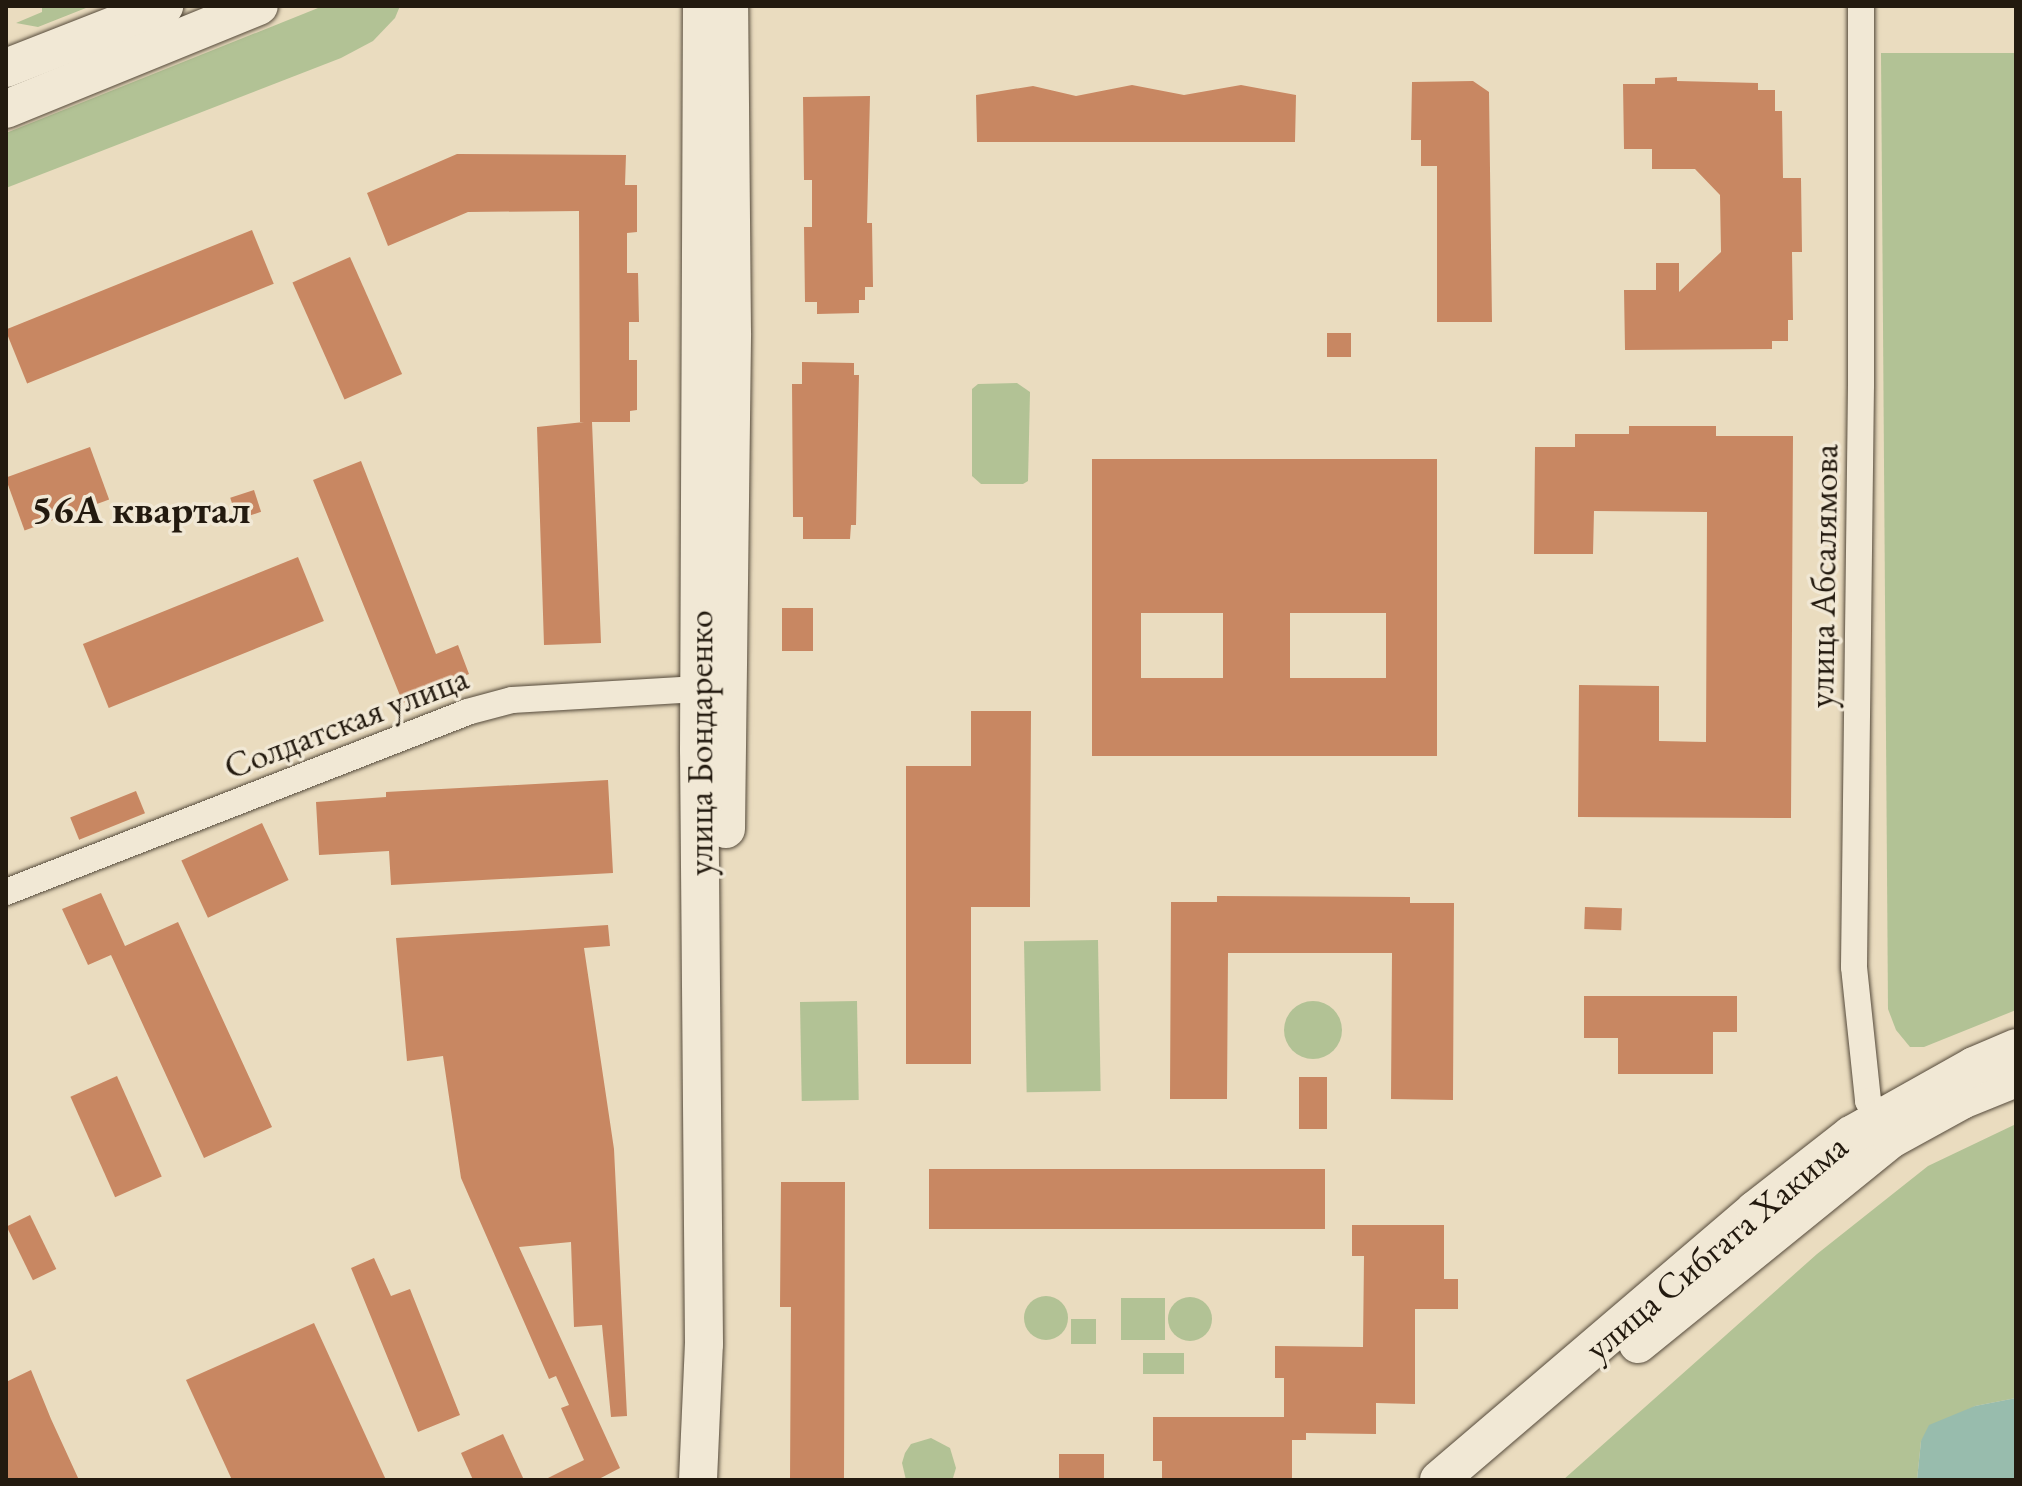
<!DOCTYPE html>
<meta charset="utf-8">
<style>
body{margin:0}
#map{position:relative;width:2022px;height:1486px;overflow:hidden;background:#eadcbf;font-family:"EB Garamond",serif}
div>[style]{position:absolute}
.green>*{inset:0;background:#b2c295;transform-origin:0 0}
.round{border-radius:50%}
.water>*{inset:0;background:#98bcad}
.building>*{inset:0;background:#c88762;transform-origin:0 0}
.roads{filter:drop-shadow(0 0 2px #554a3b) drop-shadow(0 0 2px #554a3b)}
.street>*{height:26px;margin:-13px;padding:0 13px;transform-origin:13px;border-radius:13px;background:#f1e8d5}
.secondary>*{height:38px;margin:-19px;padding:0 19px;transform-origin:19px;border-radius:19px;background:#f1e8d5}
span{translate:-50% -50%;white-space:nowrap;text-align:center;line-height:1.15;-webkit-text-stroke:7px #f1e8d5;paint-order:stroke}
.street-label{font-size:36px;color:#231a0f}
.quarter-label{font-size:40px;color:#231a0f;font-weight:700}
.frame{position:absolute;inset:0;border:8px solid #231a0f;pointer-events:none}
</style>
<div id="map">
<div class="green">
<div style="clip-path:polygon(42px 6px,91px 6px,38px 27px,16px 23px,42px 12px)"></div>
<div style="clip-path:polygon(323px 6px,400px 6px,395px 18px,373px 41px,341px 58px,6px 188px,6px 133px)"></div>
<div style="clip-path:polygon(1881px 53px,2016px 53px,2016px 1010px,1924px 1047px,1910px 1047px,1896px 1030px,1888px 1009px)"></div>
<div style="clip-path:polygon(1017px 383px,1030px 392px,1028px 481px,1023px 484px,981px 484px,972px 476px,972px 389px,978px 384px)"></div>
<div style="left:1098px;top:940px;width:151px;height:74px;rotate:89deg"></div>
<div style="left:857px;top:1001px;width:99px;height:57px;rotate:89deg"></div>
<div class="round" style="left:1284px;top:1001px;width:58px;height:58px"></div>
<div style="clip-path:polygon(2016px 1124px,2016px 1398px,1975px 1406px,1921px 1441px,1917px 1480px,1563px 1480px,1817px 1254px,1928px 1166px)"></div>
<div class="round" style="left:1024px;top:1296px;width:44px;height:44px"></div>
<div class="round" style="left:1168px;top:1297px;width:44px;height:44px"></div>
<div style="left:1121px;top:1298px;width:44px;height:42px"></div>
<div style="left:1071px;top:1319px;width:25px;height:25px"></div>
<div style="left:1143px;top:1353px;width:41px;height:21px"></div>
<div style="clip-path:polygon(931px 1438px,950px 1448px,956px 1468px,953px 1478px,906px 1480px,902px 1463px,905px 1453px,911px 1444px)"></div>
</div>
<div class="water">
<div style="clip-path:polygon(2016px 1398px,2016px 1480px,1917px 1480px,1921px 1441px,1929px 1425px,1975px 1406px)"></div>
</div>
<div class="building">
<div style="clip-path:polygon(1677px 77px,1677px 81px,1758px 83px,1758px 90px,1775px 90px,1775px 111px,1782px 111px,1783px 178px,1801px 178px,1802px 252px,1792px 252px,1793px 320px,1788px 320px,1788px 341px,1772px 341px,1772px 349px,1625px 350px,1624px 290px,1656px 290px,1656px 263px,1679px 263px,1679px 292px,1721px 252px,1720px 195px,1695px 169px,1652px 169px,1652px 149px,1624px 149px,1623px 84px,1655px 84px,1655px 78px)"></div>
<div style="clip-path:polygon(1412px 82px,1473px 81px,1489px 92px,1492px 322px,1437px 322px,1437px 166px,1421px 166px,1421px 140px,1411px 140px)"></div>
<div style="clip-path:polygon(1132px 85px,1184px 95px,1241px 85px,1296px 95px,1295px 142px,977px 142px,976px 95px,1033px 86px,1076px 96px)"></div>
<div style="clip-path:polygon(870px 96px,867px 223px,872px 223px,873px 287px,865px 287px,865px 300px,859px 300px,859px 313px,817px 314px,817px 302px,805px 302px,804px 227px,812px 227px,812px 180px,804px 180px,803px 97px)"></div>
<div style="clip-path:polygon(457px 154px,626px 155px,625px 185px,637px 185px,637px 232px,627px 233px,627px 273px,638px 273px,639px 322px,629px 322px,629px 360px,637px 360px,637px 410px,630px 411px,630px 422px,592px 422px,601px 643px,544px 645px,537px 427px,584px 422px,580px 422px,579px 211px,468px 212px,388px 246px,367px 193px)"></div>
<div style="left:252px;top:230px;width:58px;height:266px;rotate:68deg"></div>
<div style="left:350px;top:257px;width:128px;height:63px;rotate:66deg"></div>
<div style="left:1327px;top:333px;width:24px;height:24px"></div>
<div style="clip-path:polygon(802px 362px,854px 363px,854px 375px,859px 375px,856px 525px,851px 525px,850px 539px,803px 539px,803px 517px,793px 517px,792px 384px,802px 384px)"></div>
<div style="clip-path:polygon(1629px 426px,1716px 426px,1716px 436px,1793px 436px,1791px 818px,1578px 817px,1579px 685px,1659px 686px,1659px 741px,1706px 742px,1707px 512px,1594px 511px,1593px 554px,1534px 554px,1535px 447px,1575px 447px,1575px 434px,1629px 434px)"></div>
<div style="left:90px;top:447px;width:56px;height:90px;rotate:70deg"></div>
<div style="clip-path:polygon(evenodd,1092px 459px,1437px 459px,1437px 756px,1092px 756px,1092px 459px,1141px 613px,1223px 613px,1223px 678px,1141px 678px,1141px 613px,1092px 459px,1290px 613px,1386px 613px,1386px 678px,1290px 678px,1290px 613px)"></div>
<div style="clip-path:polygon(361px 461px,436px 654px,458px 645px,469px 674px,403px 703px,313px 480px)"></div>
<div style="left:254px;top:490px;width:23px;height:25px;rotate:72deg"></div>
<div style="left:298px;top:557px;width:69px;height:232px;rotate:68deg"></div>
<div style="left:782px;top:608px;width:31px;height:43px"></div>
<div style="clip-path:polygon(971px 711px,1031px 711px,1030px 907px,971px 907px,971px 1064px,906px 1064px,906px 766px,971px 766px)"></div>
<div style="clip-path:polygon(608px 780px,613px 873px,391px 885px,389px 851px,319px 855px,316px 802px,386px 797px,386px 792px)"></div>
<div style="left:136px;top:791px;width:24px;height:71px;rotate:68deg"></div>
<div style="left:262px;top:823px;width:63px;height:89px;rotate:65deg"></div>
<div style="clip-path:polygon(101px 893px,125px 946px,178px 922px,272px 1127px,204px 1158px,111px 955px,88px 965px,62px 909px)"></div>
<div style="clip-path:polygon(1217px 896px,1410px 897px,1410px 903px,1454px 903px,1453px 1100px,1391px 1099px,1392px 953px,1228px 953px,1227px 1099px,1170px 1099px,1171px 902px,1217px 902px)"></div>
<div style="left:1585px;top:907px;width:37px;height:22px;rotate:2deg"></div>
<div style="clip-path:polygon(608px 925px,610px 946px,584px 948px,614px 1149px,627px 1416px,611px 1417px,602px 1325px,574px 1327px,571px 1242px,519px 1247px,620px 1468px,597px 1480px,544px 1480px,584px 1460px,561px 1408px,569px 1405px,556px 1376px,549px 1379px,461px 1178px,443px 1056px,407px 1061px,396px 938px)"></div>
<div style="clip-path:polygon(1584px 996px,1737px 996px,1737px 1032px,1713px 1032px,1713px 1074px,1618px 1074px,1618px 1038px,1584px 1038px)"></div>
<div style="left:117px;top:1076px;width:110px;height:51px;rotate:66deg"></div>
<div style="left:1299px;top:1077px;width:28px;height:52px"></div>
<div style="left:929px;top:1169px;width:396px;height:60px"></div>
<div style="clip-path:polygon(781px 1182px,845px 1182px,844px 1480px,790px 1480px,791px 1307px,780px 1307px)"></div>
<div style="left:30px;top:1215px;width:60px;height:26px;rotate:64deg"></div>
<div style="clip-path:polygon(1352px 1225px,1444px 1225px,1444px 1279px,1458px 1279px,1458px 1309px,1415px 1309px,1415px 1404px,1376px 1403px,1376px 1434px,1306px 1433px,1306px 1440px,1292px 1440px,1292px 1480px,1162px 1480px,1162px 1461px,1153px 1461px,1153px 1417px,1284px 1417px,1284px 1378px,1275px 1378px,1275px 1346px,1363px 1347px,1364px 1256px,1352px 1256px)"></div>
<div style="clip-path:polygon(374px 1258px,391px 1296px,410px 1289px,460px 1415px,418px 1432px,351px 1268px)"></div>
<div style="clip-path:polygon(314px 1323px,386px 1480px,232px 1480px,186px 1380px)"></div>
<div style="clip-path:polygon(31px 1370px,51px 1419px,79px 1480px,6px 1480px,6px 1382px)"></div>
<div style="clip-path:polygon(503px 1434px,524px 1480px,473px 1480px,461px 1453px)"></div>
<div style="left:1059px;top:1454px;width:45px;height:26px"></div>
</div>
<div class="roads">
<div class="street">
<div style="left:1861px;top:6px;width:379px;rotate:90deg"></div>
<div style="left:1861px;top:385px;width:582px;rotate:90.69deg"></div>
<div style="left:1854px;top:967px;width:135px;rotate:84deg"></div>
<div style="left:1868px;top:1101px;width:36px;rotate:58deg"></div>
<div style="left:6px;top:892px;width:495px;rotate:-21.3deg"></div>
<div style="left:467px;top:712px;width:47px;rotate:-14.9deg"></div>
<div style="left:512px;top:700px;width:203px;rotate:-3.4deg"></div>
</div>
<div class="secondary">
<div style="left:6px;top:68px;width:170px;rotate:-21.4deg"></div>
<div style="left:6px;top:109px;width:273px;rotate:-22.2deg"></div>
<div style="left:726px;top:829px;width:496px;rotate:-89.3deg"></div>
<div style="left:732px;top:333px;width:327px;rotate:-90.5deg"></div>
<div style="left:1638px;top:1344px;width:326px;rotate:-39deg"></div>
<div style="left:1891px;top:1139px;width:81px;rotate:-28.8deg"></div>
<div style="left:1962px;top:1100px;width:58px;rotate:-22.2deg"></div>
<div style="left:698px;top:1480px;width:136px;rotate:-87.5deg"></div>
<div style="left:704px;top:1344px;width:594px;rotate:-90.48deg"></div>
<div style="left:699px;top:750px;width:744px;rotate:-89.77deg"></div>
<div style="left:1439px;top:1480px;width:416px;rotate:-40.5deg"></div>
<div style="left:1755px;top:1210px;width:122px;rotate:-38deg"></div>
<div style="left:1851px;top:1135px;width:141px;rotate:-29.3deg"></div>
<div style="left:1974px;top:1066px;width:46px;rotate:-23.2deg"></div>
</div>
</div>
<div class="street-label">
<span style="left:1823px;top:576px;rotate:-89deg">улица Абсалямова</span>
<span style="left:346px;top:722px;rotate:-21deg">Солдатская улица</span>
<span style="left:700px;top:743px;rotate:-90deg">улица Бондаренко</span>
<span style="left:1716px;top:1247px;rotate:-40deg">улица Сибгата Хакима</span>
</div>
<div class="quarter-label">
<span style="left:141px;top:509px">56А квартал</span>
</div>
<div class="frame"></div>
</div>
